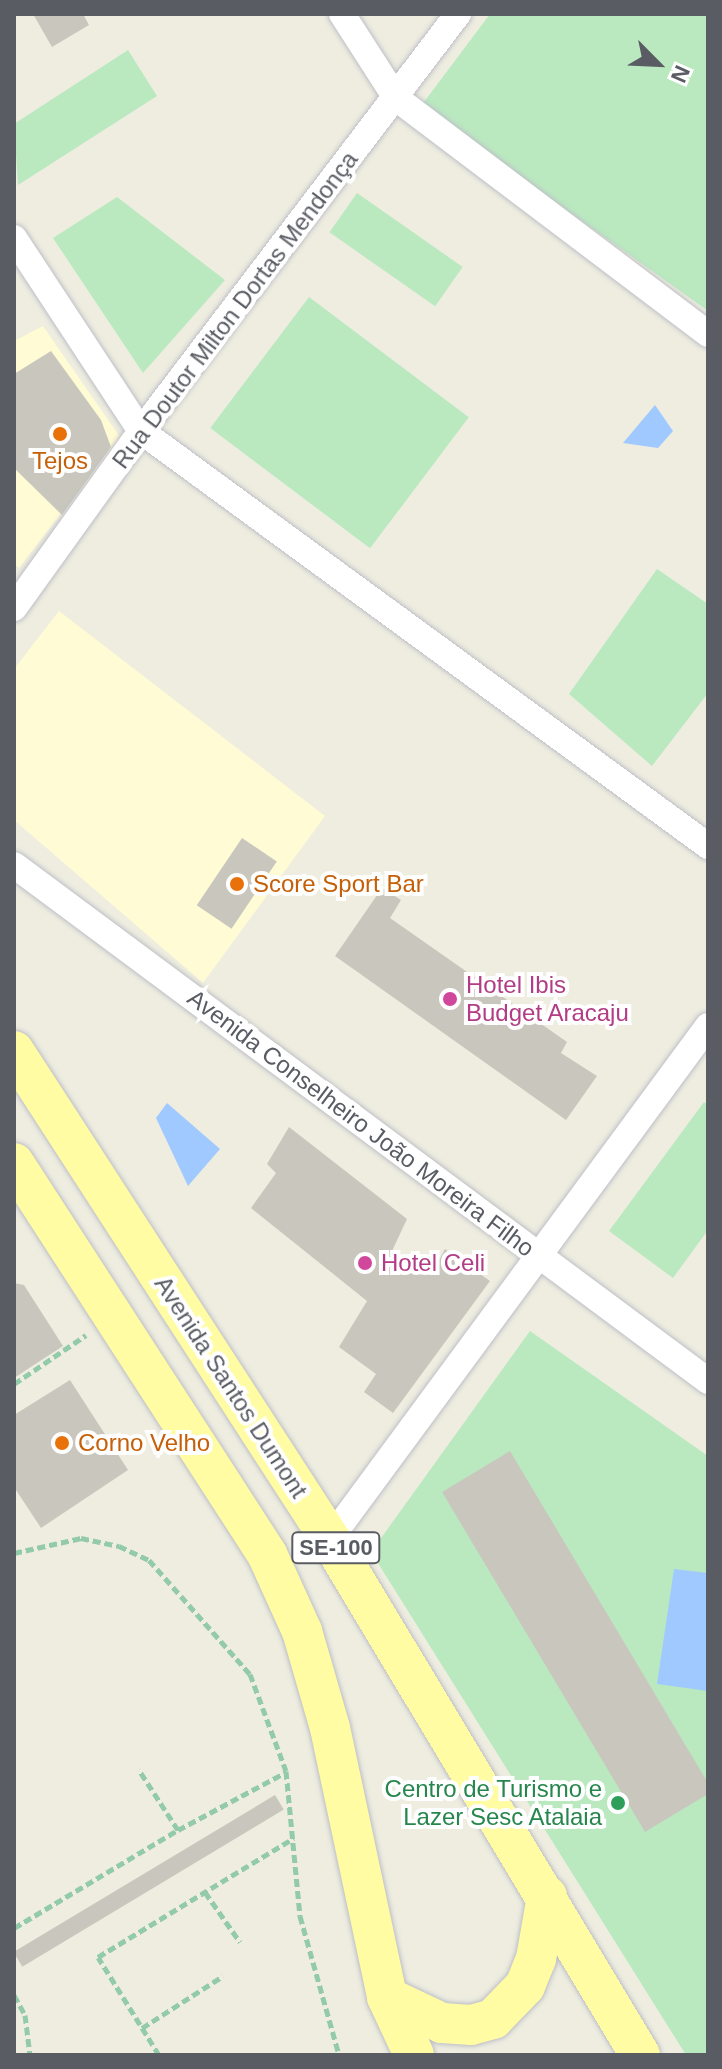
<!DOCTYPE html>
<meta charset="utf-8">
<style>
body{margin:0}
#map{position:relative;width:722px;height:2069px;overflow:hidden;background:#eeede0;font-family:Helvetica,sans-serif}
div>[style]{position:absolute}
.commercial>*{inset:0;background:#fffbd4}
.green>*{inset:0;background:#bae9c0;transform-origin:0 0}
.water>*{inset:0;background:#9fc9ff}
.building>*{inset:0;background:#c9c7bd;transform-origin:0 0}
.path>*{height:5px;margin-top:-2.5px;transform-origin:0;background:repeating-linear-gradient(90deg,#93caaa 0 8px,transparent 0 12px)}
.roads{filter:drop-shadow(0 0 2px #bebfc6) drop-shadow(0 0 2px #bebfc6)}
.minor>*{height:26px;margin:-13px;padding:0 13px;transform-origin:13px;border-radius:13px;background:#fff}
.primary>*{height:40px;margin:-20px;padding:0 20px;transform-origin:20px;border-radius:20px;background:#fffca4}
.dots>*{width:22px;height:22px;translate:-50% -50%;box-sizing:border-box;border:4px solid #fff;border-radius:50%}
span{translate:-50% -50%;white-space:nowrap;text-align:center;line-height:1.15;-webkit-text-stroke:8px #fff;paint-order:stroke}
.shield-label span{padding:2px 6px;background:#fff;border:2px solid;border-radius:6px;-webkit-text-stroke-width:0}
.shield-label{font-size:22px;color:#595c63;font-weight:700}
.street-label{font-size:24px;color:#595c63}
.food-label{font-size:24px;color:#c56008}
.left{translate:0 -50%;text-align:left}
.hotel-label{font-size:24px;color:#b23c85}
.leisure-label{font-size:24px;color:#27864d}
.right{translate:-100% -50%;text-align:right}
.frame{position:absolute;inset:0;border:16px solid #595c63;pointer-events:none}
.north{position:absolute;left:618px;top:24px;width:80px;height:80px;-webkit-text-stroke:6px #fff;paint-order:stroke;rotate:114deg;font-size:22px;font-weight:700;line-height:32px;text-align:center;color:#595c63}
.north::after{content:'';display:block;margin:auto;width:28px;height:36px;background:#595c63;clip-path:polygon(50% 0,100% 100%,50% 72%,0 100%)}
</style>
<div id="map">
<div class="commercial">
<div style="clip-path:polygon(43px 326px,120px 437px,19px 568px,14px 564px,14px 341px)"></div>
<div style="clip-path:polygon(59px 611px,325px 816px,203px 983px,14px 820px,14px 669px)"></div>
</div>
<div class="green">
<div style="clip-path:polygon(490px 14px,708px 14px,708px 311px,421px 106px)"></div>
<div style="clip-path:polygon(128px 50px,157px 96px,18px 185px,14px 124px)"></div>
<div style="left:357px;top:193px;width:129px;height:48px;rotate:35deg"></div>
<div style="clip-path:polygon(117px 197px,225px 280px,143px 373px,53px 238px)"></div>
<div style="left:309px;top:297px;width:200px;height:164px;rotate:37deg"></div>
<div style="clip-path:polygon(657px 569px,708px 604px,708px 693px,652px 766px,569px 694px)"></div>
<div style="clip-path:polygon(704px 1102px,708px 1105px,708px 1230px,673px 1278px,609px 1231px)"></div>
<div style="clip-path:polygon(530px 1331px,708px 1456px,708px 2055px,686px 2055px,371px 1552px)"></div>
</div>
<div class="water">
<div style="clip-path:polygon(655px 405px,673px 431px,658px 448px,623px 443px)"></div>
<div style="clip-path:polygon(167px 1103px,220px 1149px,188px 1186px,156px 1118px)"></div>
<div style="clip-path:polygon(674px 1569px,708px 1573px,708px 1691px,657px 1684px)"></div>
</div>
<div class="building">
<div style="clip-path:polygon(33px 14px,83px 14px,89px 25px,52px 47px)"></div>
<div style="clip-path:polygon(51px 351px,101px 420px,111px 447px,62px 515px,14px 468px,14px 374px)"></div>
<div style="left:242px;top:838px;width:42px;height:81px;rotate:34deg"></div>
<div style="clip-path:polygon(382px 888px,401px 900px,390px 918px,567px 1042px,561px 1053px,597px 1076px,566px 1120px,335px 956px)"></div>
<div style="clip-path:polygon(289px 1127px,407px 1219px,392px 1251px,431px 1275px,445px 1249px,490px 1281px,393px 1413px,364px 1392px,376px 1374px,339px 1347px,367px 1301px,251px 1208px,276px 1173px,267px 1164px)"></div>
<div style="clip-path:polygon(14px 1283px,24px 1285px,63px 1346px,14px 1378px)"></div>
<div style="clip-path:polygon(70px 1380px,128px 1470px,41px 1528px,14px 1487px,14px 1415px)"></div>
<div style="clip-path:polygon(510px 1451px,708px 1783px,708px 1794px,645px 1832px,442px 1492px)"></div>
<div style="left:275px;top:1795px;width:17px;height:305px;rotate:59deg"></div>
</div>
<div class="path">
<div style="left:14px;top:1384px;width:87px;rotate:-34.2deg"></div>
<div style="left:14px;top:1553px;width:69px;rotate:-12.6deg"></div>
<div style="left:81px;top:1538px;width:39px;rotate:12deg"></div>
<div style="left:119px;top:1546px;width:33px;rotate:25deg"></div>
<div style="left:149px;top:1560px;width:152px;rotate:48.5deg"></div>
<div style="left:250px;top:1674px;width:103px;rotate:69.6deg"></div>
<div style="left:286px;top:1771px;width:146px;rotate:84.5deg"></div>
<div style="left:300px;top:1916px;width:144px;rotate:74.3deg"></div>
<div style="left:178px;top:1830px;width:123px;rotate:-28.2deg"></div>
<div style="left:205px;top:1892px;width:61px;rotate:55deg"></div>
<div style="left:14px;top:1928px;width:191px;rotate:-30.9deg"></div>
<div style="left:178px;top:1830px;width:72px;rotate:-123deg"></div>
<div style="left:14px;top:1995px;width:23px;rotate:61deg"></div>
<div style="left:25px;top:2015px;width:40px;rotate:82.9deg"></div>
<div style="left:142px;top:2028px;width:96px;rotate:-32.7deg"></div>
<div style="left:159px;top:2055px;width:115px;rotate:-121.9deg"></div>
<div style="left:98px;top:1957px;width:229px;rotate:-31.3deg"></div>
</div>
<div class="roads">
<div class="minor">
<div style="left:342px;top:14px;width:100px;rotate:57.3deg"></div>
<div style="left:396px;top:98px;width:391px;rotate:37.1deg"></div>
<div style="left:14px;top:238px;width:231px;rotate:56.7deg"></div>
<div style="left:141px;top:431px;width:703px;rotate:36.2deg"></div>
<div style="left:14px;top:608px;width:218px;rotate:-54.3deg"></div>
<div style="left:141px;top:431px;width:524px;rotate:-52.76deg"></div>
<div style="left:14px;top:865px;width:865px;rotate:36.63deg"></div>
<div style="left:330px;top:1539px;width:637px;rotate:-53.62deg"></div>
</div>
<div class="primary">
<div style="left:14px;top:1051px;width:581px;rotate:57.08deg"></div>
<div style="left:330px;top:1539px;width:602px;rotate:59deg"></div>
<div style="left:14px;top:1163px;width:466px;rotate:57.1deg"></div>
<div style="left:267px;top:1554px;width:85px;rotate:65.6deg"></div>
<div style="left:302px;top:1631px;width:101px;rotate:73.9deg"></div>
<div style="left:330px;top:1728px;width:275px;rotate:78deg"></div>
<div style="left:387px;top:1997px;width:64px;rotate:65deg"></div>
<div style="left:387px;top:1997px;width:61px;rotate:25.3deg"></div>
<div style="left:442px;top:2023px;width:29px;rotate:4deg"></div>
<div style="left:471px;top:2025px;width:23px;rotate:-15deg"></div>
<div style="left:493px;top:2019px;width:46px;rotate:-45.9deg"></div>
<div style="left:525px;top:1986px;width:29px;rotate:-68deg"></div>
<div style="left:536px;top:1959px;width:64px;rotate:-80.1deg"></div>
</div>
</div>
<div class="dots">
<div style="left:60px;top:434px;background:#e8710a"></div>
<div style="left:237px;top:884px;background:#e8710a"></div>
<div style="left:450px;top:999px;background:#d1479c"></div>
<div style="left:365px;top:1263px;background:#d1479c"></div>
<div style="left:62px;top:1443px;background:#e8710a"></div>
<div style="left:618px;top:1803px;background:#2e9e5b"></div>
</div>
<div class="shield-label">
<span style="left:336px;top:1548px">SE-100</span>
</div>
<div class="street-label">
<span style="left:235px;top:310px;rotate:-53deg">Rua Doutor Milton Dortas Mendonça</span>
<span style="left:361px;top:1123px;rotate:37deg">Avenida Conselheiro João Moreira Filho</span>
<span style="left:231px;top:1387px;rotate:57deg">Avenida Santos Dumont</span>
</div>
<div class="food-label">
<span style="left:60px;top:461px">Tejos</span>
<span class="left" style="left:253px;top:884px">Score Sport Bar</span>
<span class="left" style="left:78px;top:1443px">Corno Velho</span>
</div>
<div class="hotel-label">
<span class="left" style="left:466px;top:999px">Hotel Ibis<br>Budget Aracaju</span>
<span class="left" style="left:381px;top:1263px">Hotel Celi</span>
</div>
<div class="leisure-label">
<span class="right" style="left:602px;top:1803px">Centro de Turismo e<br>Lazer Sesc Atalaia</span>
</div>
<div class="frame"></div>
<div class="north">N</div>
</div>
